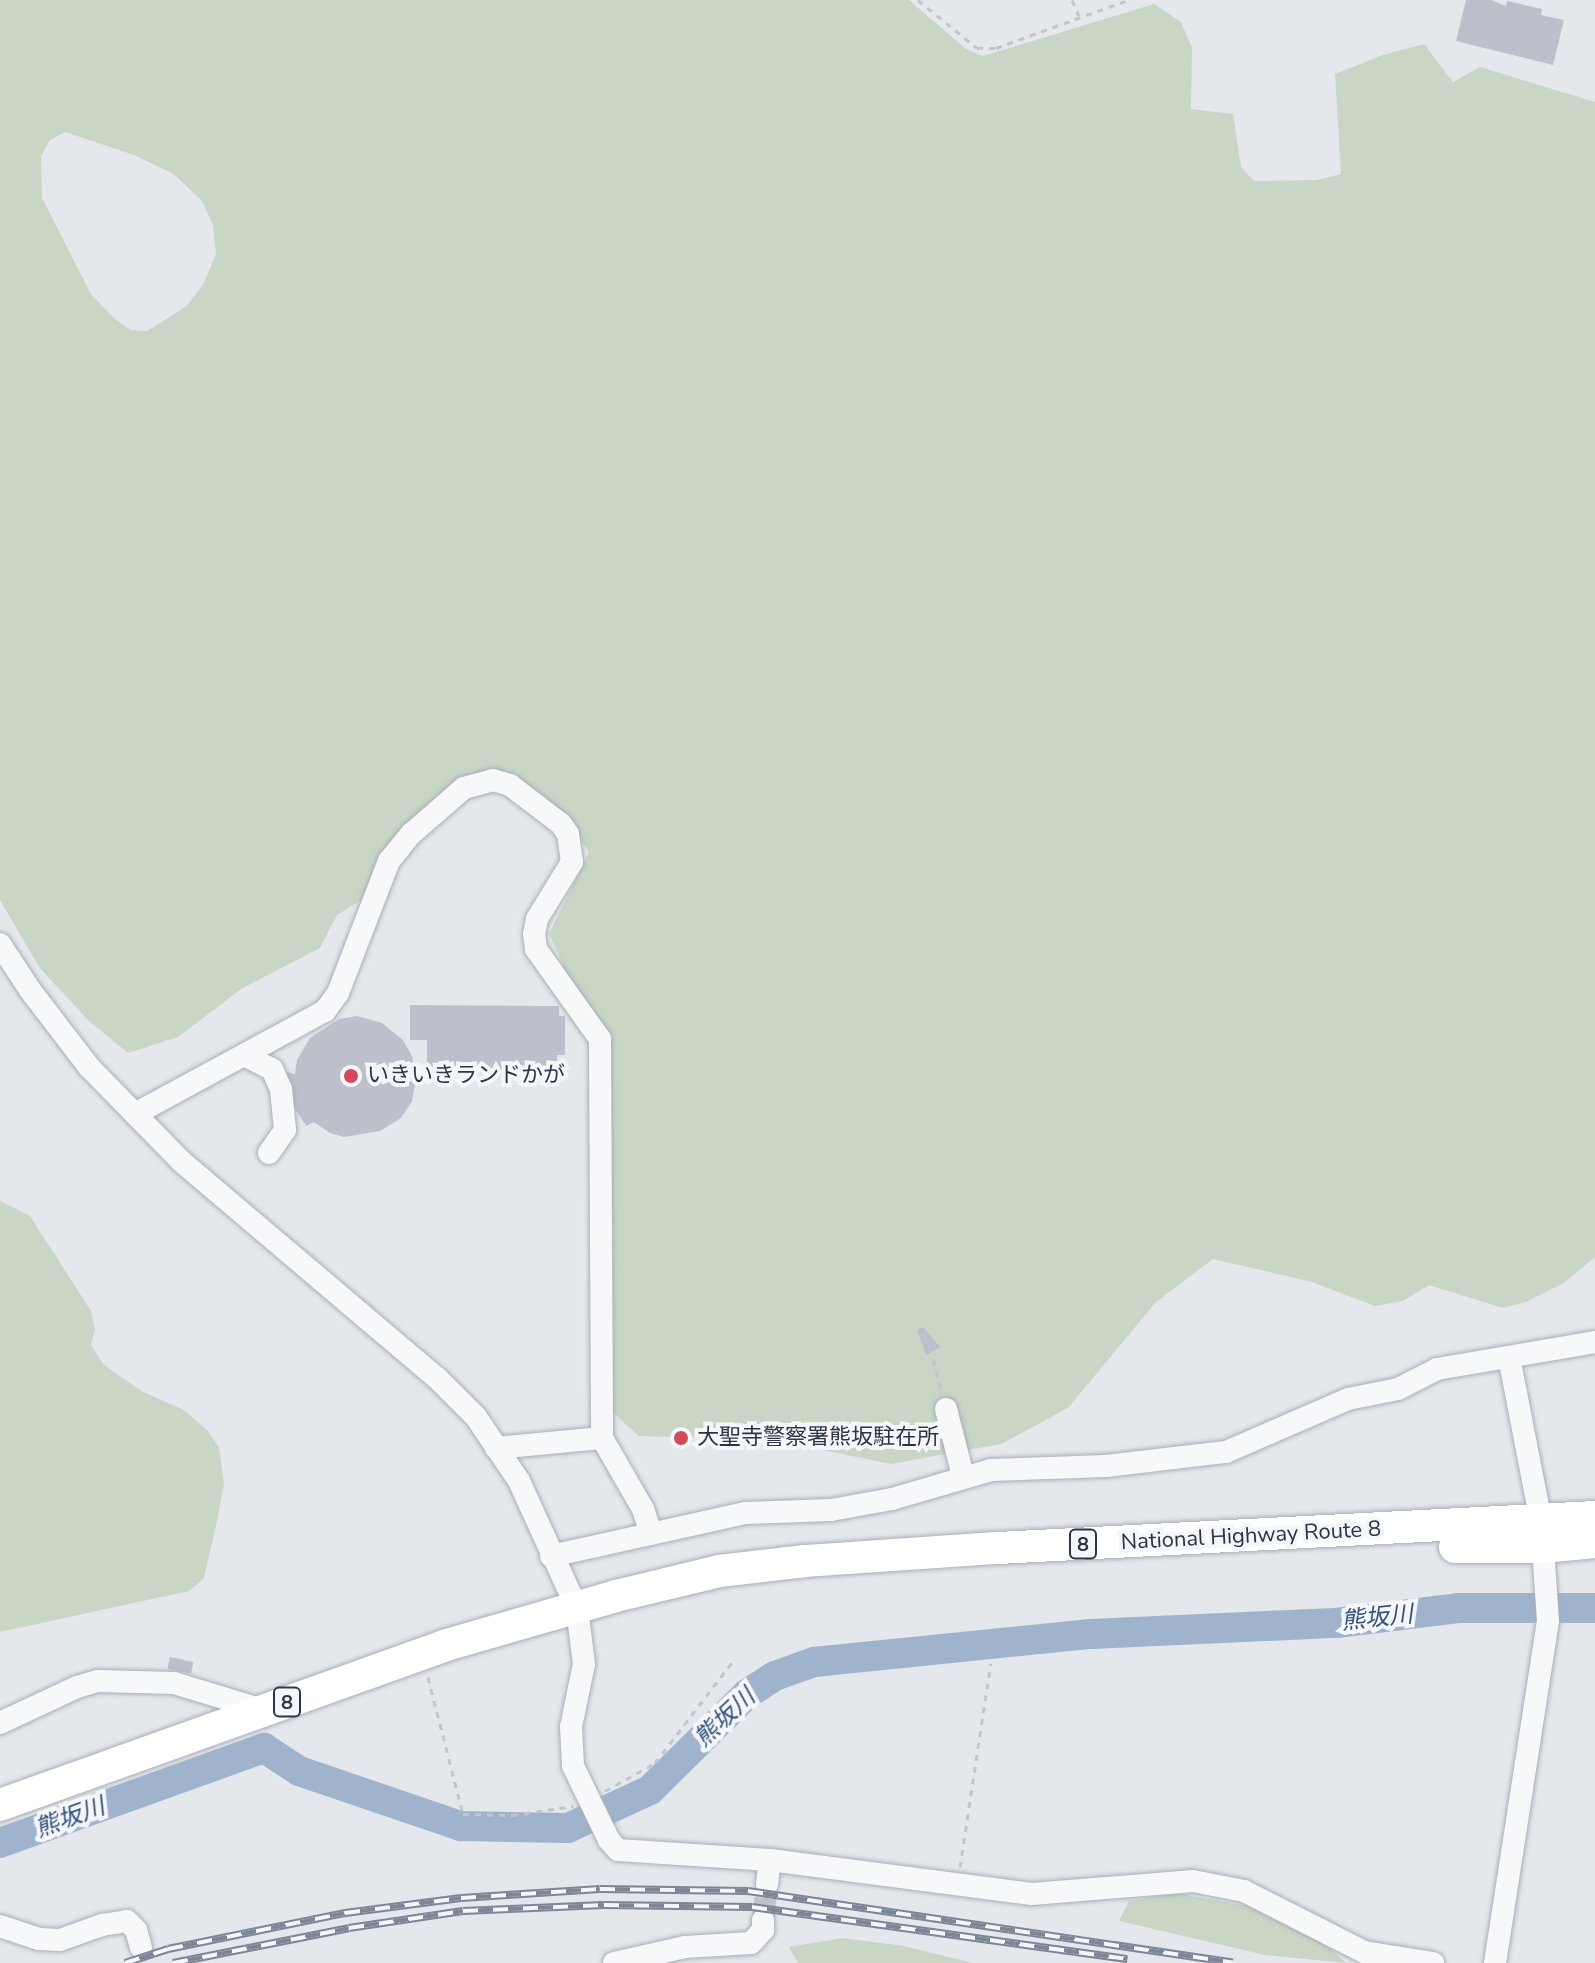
<!DOCTYPE html>
<meta charset="utf-8">
<style>
body{margin:0}
#map{position:relative;width:1595px;height:1963px;overflow:hidden;background:#e4e7ec;font-family:"Nunito Sans","Noto Sans JP",sans-serif}
div>[style]{position:absolute}
.green>*{inset:0;background:#c9d6c5}
.river>*{height:30px;margin:-15px;padding:0 15px;transform-origin:15px;border-radius:15px;background:#9fb4cc}
.building>*{inset:0;background:#bbc0ca;transform-origin:0 0}
.minor-tunnel>*{height:22px;margin-top:-11px;transform-origin:0;background:repeating-linear-gradient(90deg,#bfc3cb 0 22px,transparent 0 33px)}
.path>*{height:3px;margin-top:-1.5px;transform-origin:0;background:repeating-linear-gradient(90deg,#c2c5cb 0 6px,transparent 0 12px)}
.roads{filter:drop-shadow(0 0 2px #a9aeb7) drop-shadow(0 0 2px #a9aeb7)}
.minor>*{height:22px;margin:-11px;padding:0 11px;transform-origin:11px;border-radius:11px;background:#f7f8fa}
.highway>*{height:32px;margin:-16px;padding:0 16px;transform-origin:16px;border-radius:16px;background:#fff}
.rail>*{height:8px;margin-top:-4px;transform-origin:0;background:repeating-linear-gradient(90deg,#f4f6f9 0 15px,#7d8696 0 30px);box-sizing:border-box;border-block:2px solid #7d8696}
.dots>*{width:22px;height:22px;translate:-50% -50%;box-sizing:border-box;border:4px solid #f4f6f9;border-radius:50%}
span{translate:-50% -50%;white-space:nowrap;text-align:center;line-height:1.15;-webkit-text-stroke:8px #f4f6f9;paint-order:stroke}
.shield-label span{padding:2px 6px;background:#f4f6f9;border:2px solid;border-radius:6px;-webkit-text-stroke-width:0}
.shield-label{font-size:20px;color:#2b3445;font-weight:700}
.poi-label{font-size:22px;color:#2b3445}
.left{translate:0 -50%;text-align:left}
.street-label{font-size:22px;color:#2b3445}
.water-label{font-size:24px;color:#34527a;font-style:italic}
</style>
<div id="map">
<div class="green">
<div style="clip-path:polygon(evenodd,0 0,909px 0,966px 49px,983px 56px,1154px 4px,1181px 22px,1192px 48px,1191px 109px,1233px 114px,1241px 167px,1254px 181px,1317px 180px,1341px 174px,1335px 74px,1383px 55px,1424px 44px,1453px 82px,1480px 67px,1595px 102px,1595px 1257px,1564px 1283px,1526px 1302px,1503px 1308px,1429px 1285px,1403px 1301px,1375px 1306px,1312px 1282px,1213px 1259px,1156px 1302px,1068px 1408px,1001px 1444px,891px 1464px,818px 1449px,786px 1435px,744px 1439px,639px 1436px,611px 1411px,605px 1032px,570px 980px,549px 934px,589px 852px,554px 804px,507px 774px,489px 771px,454px 781px,403px 830px,365px 898px,337px 915px,320px 948px,241px 989px,178px 1037px,128px 1053px,89px 1021px,39px 967px,0 900px,0 0,65px 132px,134px 155px,174px 174px,202px 201px,213px 225px,216px 254px,204px 283px,187px 306px,147px 331px,131px 330px,115px 319px,91px 294px,42px 198px,41px 156px,50px 140px,65px 132px)"></div>
<div style="clip-path:polygon(0 1201px,30px 1216px,91px 1311px,95px 1329px,91px 1345px,104px 1365px,143px 1392px,184px 1410px,207px 1430px,219px 1448px,224px 1484px,217px 1521px,204px 1578px,189px 1591px,0 1632px)"></div>
<div style="clip-path:polygon(1175px 1893px,1266px 1909px,1317px 1937px,1346px 1963px,1265px 1955px,1119px 1921px,1129px 1901px)"></div>
<div style="clip-path:polygon(842px 1938px,904px 1946px,973px 1963px,798px 1963px,789px 1947px)"></div>
</div>
<div class="river">
<div style="left:0;top:1843px;width:281px;rotate:-19.8deg"></div>
<div style="left:264px;top:1748px;width:42px;rotate:33.3deg"></div>
<div style="left:299px;top:1771px;width:171px;rotate:18.8deg"></div>
<div style="left:461px;top:1826px;width:107px;rotate:1.1deg"></div>
<div style="left:568px;top:1828px;width:90px;rotate:-24.9deg"></div>
<div style="left:650px;top:1790px;width:136px;rotate:-44.7deg"></div>
<div style="left:747px;top:1694px;width:33px;rotate:-33deg"></div>
<div style="left:775px;top:1676px;width:41px;rotate:-19.7deg"></div>
<div style="left:814px;top:1662px;width:278px;rotate:-5.8deg"></div>
<div style="left:1091px;top:1634px;width:245px;rotate:-2.6deg"></div>
<div style="left:1336px;top:1623px;width:125px;rotate:-6.9deg"></div>
<div style="left:1460px;top:1608px;width:135px"></div>
</div>
<div class="building">
<div style="clip-path:polygon(1466px 0,1491px 0,1506px 6px,1507px 1px,1542px 9px,1541px 15px,1564px 20px,1553px 65px,1456px 41px)"></div>
<div style="clip-path:polygon(410px 1005px,559px 1006px,559px 1016px,565px 1016px,565px 1055px,557px 1055px,557px 1070px,427px 1069px,427px 1040px,410px 1040px)"></div>
<div style="clip-path:polygon(357px 1016px,382px 1023px,403px 1040px,412px 1056px,416px 1078px,412px 1101px,401px 1118px,380px 1131px,344px 1137px,330px 1133px,314px 1122px,306px 1126px,291px 1102px,286px 1072px,295px 1074px,297px 1060px,310px 1038px,339px 1019px)"></div>
<div style="clip-path:polygon(923px 1327px,940px 1347px,926px 1355px,917px 1330px)"></div>
<div style="left:170px;top:1657px;width:24px;height:12px;rotate:12deg"></div>
</div>
<div class="minor-tunnel">
<div style="left:763px;top:1920px;width:36px;rotate:-84deg"></div>
</div>
<div class="path">
<div style="left:918px;top:0;width:76px;rotate:39.1deg"></div>
<div style="left:977px;top:48px;width:19px"></div>
<div style="left:996px;top:48px;width:140px;rotate:-20deg"></div>
<div style="left:1072px;top:0;width:17px;rotate:66deg"></div>
<div style="left:933px;top:1359px;width:31px;rotate:75deg"></div>
<div style="left:428px;top:1677px;width:141px;rotate:75.7deg"></div>
<div style="left:463px;top:1814px;width:49px;rotate:1.2deg"></div>
<div style="left:512px;top:1815px;width:62px;rotate:-8.4deg"></div>
<div style="left:605px;top:1791px;width:57px;rotate:-29.2deg"></div>
<div style="left:655px;top:1763px;width:128px;rotate:-52.6deg"></div>
<div style="left:960px;top:1867px;width:206px;rotate:-81.4deg"></div>
</div>
<div class="roads">
<div class="minor">
<div style="left:0;top:944px;width:55px;rotate:56.9deg"></div>
<div style="left:30px;top:990px;width:97px;rotate:52.5deg"></div>
<div style="left:89px;top:1067px;width:133px;rotate:45.6deg"></div>
<div style="left:182px;top:1162px;width:334px;rotate:40.3deg"></div>
<div style="left:437px;top:1378px;width:55px;rotate:45deg"></div>
<div style="left:476px;top:1417px;width:77px;rotate:56.1deg"></div>
<div style="left:519px;top:1481px;width:140px;rotate:65.5deg"></div>
<div style="left:577px;top:1608px;width:56px;rotate:82.9deg"></div>
<div style="left:584px;top:1664px;width:64px;rotate:101.7deg"></div>
<div style="left:571px;top:1727px;width:39px;rotate:87deg"></div>
<div style="left:573px;top:1766px;width:82px;rotate:64.1deg"></div>
<div style="left:609px;top:1840px;width:13px;rotate:48deg"></div>
<div style="left:618px;top:1850px;width:152px;rotate:3.8deg"></div>
<div style="left:770px;top:1860px;width:264px;rotate:7.4deg"></div>
<div style="left:1032px;top:1894px;width:162px;rotate:-4.6deg"></div>
<div style="left:1193px;top:1881px;width:52px;rotate:11.1deg"></div>
<div style="left:1244px;top:1891px;width:135px;rotate:26.9deg"></div>
<div style="left:1364px;top:1952px;width:70px;rotate:9.1deg"></div>
<div style="left:246px;top:1056px;width:29px;rotate:27deg"></div>
<div style="left:272px;top:1069px;width:22px;rotate:66deg"></div>
<div style="left:281px;top:1089px;width:41px;rotate:84.4deg"></div>
<div style="left:285px;top:1130px;width:28px;rotate:125deg"></div>
<div style="left:135px;top:1114px;width:216px;rotate:-28.5deg"></div>
<div style="left:325px;top:1011px;width:22px;rotate:-54deg"></div>
<div style="left:338px;top:993px;width:142px;rotate:-68.9deg"></div>
<div style="left:389px;top:861px;width:35px;rotate:-51deg"></div>
<div style="left:411px;top:834px;width:70px;rotate:-41deg"></div>
<div style="left:464px;top:788px;width:30px;rotate:-15deg"></div>
<div style="left:493px;top:780px;width:18px;rotate:16deg"></div>
<div style="left:510px;top:785px;width:64px;rotate:37.4deg"></div>
<div style="left:561px;top:824px;width:12px;rotate:55deg"></div>
<div style="left:568px;top:834px;width:28px;rotate:82deg"></div>
<div style="left:572px;top:862px;width:67px;rotate:121.6deg"></div>
<div style="left:537px;top:919px;width:15px;rotate:101deg"></div>
<div style="left:534px;top:934px;width:15px;rotate:82deg"></div>
<div style="left:536px;top:949px;width:110px;rotate:54.6deg"></div>
<div style="left:600px;top:1039px;width:399px;rotate:89.7deg"></div>
<div style="left:602px;top:1438px;width:82px;rotate:60deg"></div>
<div style="left:643px;top:1509px;width:26px;rotate:72deg"></div>
<div style="left:1509px;top:1357px;width:168px;rotate:79deg"></div>
<div style="left:946px;top:1409px;width:69px;rotate:75.8deg"></div>
<div style="left:496px;top:1448px;width:106px;rotate:-5.4deg"></div>
<div style="left:551px;top:1556px;width:199px;rotate:-12.5deg"></div>
<div style="left:745px;top:1513px;width:86px;rotate:-2deg"></div>
<div style="left:831px;top:1510px;width:62px;rotate:-10.2deg"></div>
<div style="left:892px;top:1499px;width:103px;rotate:-16.3deg"></div>
<div style="left:991px;top:1470px;width:115px;rotate:-2deg"></div>
<div style="left:1106px;top:1466px;width:121px;rotate:-6.7deg"></div>
<div style="left:1226px;top:1452px;width:133px;rotate:-23.5deg"></div>
<div style="left:1348px;top:1399px;width:51px;rotate:-11.3deg"></div>
<div style="left:1398px;top:1389px;width:44px;rotate:-27.1deg"></div>
<div style="left:1437px;top:1369px;width:160px;rotate:-9.7deg"></div>
<div style="left:0;top:1723px;width:85px;rotate:-25.1deg"></div>
<div style="left:77px;top:1687px;width:22px;rotate:-16deg"></div>
<div style="left:98px;top:1681px;width:76px;rotate:1.5deg"></div>
<div style="left:174px;top:1683px;width:93px;rotate:16.9deg"></div>
<div style="left:767px;top:1884px;width:24px;rotate:-83deg"></div>
<div style="left:0;top:1926px;width:41px;rotate:18.4deg"></div>
<div style="left:39px;top:1939px;width:21px;rotate:3deg"></div>
<div style="left:60px;top:1940px;width:45px;rotate:-19.7deg"></div>
<div style="left:102px;top:1925px;width:25px;rotate:-9deg"></div>
<div style="left:127px;top:1921px;width:13px;rotate:45deg"></div>
<div style="left:136px;top:1930px;width:18px;rotate:74deg"></div>
<div style="left:614px;top:1963px;width:73px;rotate:-12.7deg"></div>
<div style="left:685px;top:1947px;width:66px;rotate:-3.5deg"></div>
<div style="left:751px;top:1943px;width:18px;rotate:-47deg"></div>
<div style="left:763px;top:1930px;width:10px;rotate:-90deg"></div>
<div style="left:1495px;top:1963px;width:346px;rotate:-81.2deg"></div>
<div style="left:1548px;top:1621px;width:74px;rotate:-93.9deg"></div>
</div>
<div class="highway">
<div style="left:1455px;top:1547px;width:88px"></div>
<div style="left:1543px;top:1547px;width:52px;rotate:-5.5deg"></div>
<div style="left:0;top:1805px;width:471px;rotate:-19.7deg"></div>
<div style="left:443px;top:1646px;width:180px;rotate:-16.1deg"></div>
<div style="left:616px;top:1596px;width:106px;rotate:-13.6deg"></div>
<div style="left:719px;top:1571px;width:87px;rotate:-6.6deg"></div>
<div style="left:805px;top:1561px;width:193px;rotate:-3.9deg"></div>
<div style="left:998px;top:1548px;width:598px;rotate:-2.97deg"></div>
</div>
</div>
<div class="rail">
<div style="left:125px;top:1963px;width:45px;rotate:-18deg"></div>
<div style="left:168px;top:1949px;width:181px;rotate:-11.5deg"></div>
<div style="left:345px;top:1913px;width:117px;rotate:-7.4deg"></div>
<div style="left:461px;top:1898px;width:139px;rotate:-3.7deg"></div>
<div style="left:600px;top:1889px;width:148px;rotate:0.8deg"></div>
<div style="left:748px;top:1891px;width:490px;rotate:8.4deg"></div>
<div style="left:173px;top:1963px;width:179px;rotate:-11.2deg"></div>
<div style="left:349px;top:1928px;width:115px;rotate:-8.5deg"></div>
<div style="left:463px;top:1911px;width:141px;rotate:-2.4deg"></div>
<div style="left:604px;top:1905px;width:148px;rotate:0.8deg"></div>
<div style="left:752px;top:1907px;width:379px;rotate:7.9deg"></div>
</div>
<div class="dots">
<div style="left:351px;top:1076px;background:#d1495b"></div>
<div style="left:681px;top:1438px;background:#d1495b"></div>
</div>
<div class="shield-label">
<span style="left:1083px;top:1544px">8</span>
<span style="left:287px;top:1702px">8</span>
</div>
<div class="poi-label">
<span class="left" style="left:367px;top:1076px">いきいきランドかが</span>
<span class="left" style="left:697px;top:1438px">大聖寺警察署熊坂駐在所</span>
</div>
<div class="street-label">
<span style="left:1251px;top:1536px;rotate:-3deg">National Highway Route 8</span>
</div>
<div class="water-label">
<span style="left:1377px;top:1618px;rotate:-6deg">熊坂川</span>
<span style="left:725px;top:1718px;rotate:-43deg">熊坂川</span>
<span style="left:70px;top:1818px;rotate:-20deg">熊坂川</span>
</div>
</div>
